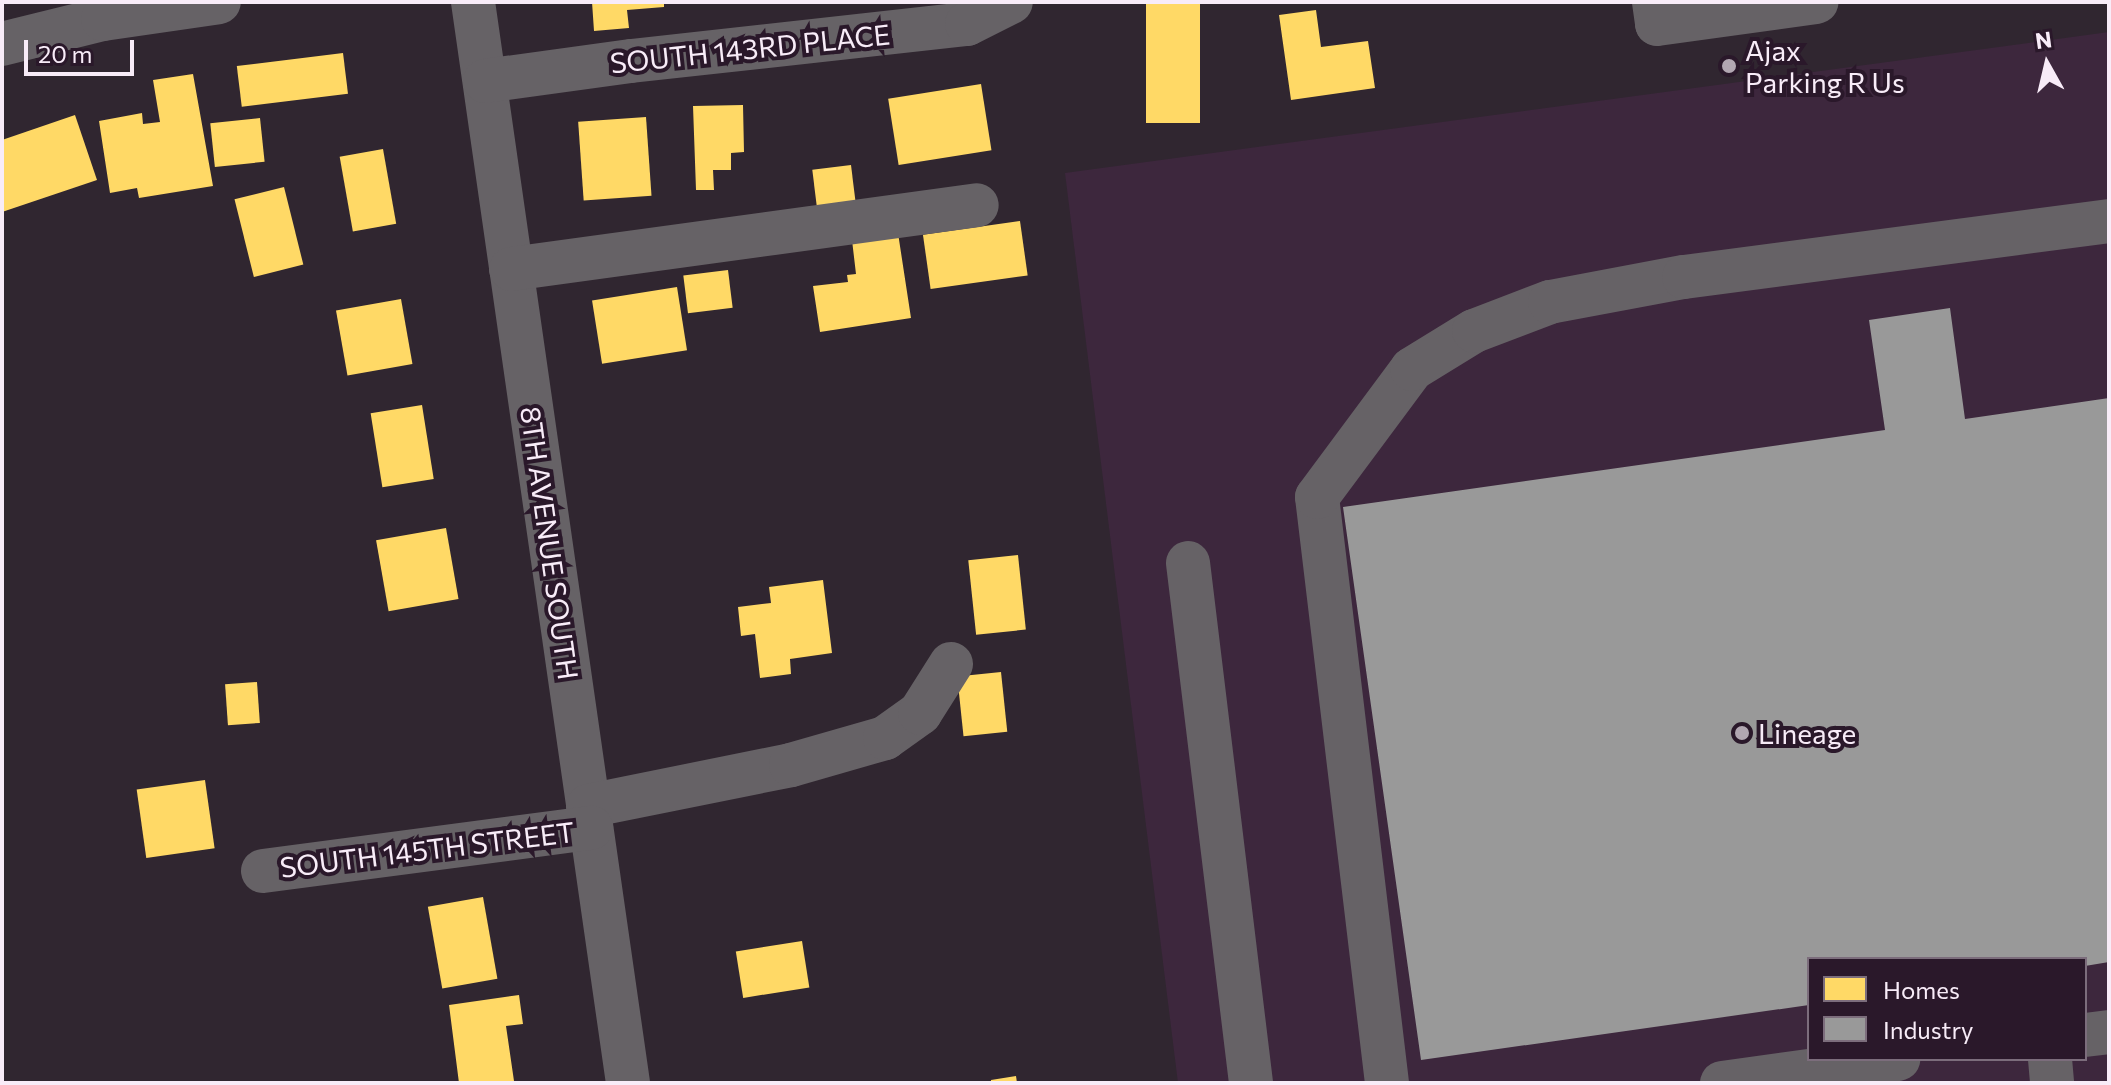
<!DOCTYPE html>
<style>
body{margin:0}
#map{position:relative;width:2111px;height:1085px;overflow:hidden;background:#302630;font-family:Commissioner,sans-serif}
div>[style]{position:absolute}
.built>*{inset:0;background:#3d273d}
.homes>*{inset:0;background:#ffd966;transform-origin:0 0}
.industry>*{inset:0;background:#999}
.minor>*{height:44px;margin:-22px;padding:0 22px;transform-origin:22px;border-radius:22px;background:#666266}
.dots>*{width:22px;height:22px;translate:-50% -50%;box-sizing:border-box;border:4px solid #2a182a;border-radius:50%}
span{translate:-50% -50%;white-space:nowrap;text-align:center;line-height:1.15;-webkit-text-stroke:8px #2a182a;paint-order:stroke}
.street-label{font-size:28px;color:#f8ecf8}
.poi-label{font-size:28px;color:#f8ecf8}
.left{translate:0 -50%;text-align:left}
.frame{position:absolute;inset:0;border:4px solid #f8ecf8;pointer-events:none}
.legend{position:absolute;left:1807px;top:957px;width:280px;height:104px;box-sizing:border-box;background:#2a182a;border:2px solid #7c6d7c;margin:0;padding:10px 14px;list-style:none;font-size:24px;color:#f8ecf8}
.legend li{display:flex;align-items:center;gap:16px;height:40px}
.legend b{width:40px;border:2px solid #7c6d7c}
.north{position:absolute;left:2007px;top:24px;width:80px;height:80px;-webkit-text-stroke:6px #2a182a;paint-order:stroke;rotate:352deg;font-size:22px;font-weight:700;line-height:32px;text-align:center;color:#f8ecf8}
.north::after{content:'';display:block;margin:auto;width:28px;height:36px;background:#f8ecf8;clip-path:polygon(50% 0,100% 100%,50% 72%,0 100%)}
.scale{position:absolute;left:24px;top:40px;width:110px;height:36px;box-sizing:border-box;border:4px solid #f8ecf8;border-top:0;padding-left:10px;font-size:24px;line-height:28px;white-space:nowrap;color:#f8ecf8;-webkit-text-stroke:6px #2a182a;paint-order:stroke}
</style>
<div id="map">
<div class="built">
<div style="clip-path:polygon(evenodd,2109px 32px,2109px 1083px,1178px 1083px,1065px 173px,2109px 32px,1809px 959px,2085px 959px,2085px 1059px,1809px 1059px,1809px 959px)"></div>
</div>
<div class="homes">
<div style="clip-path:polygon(592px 2px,664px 2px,664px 7px,627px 10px,629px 28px,594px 31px)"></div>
<div style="left:1146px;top:2px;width:54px;height:121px"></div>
<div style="clip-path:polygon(1316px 10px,1321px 47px,1368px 41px,1375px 88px,1291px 100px,1279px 15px)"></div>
<div style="left:343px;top:53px;width:41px;height:107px;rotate:83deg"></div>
<div style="clip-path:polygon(193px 74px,213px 186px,139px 198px,137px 188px,110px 193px,99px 121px,142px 113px,143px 124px,160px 122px,153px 80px)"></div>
<div style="left:981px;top:84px;width:67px;height:94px;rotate:81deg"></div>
<div style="clip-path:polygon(743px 105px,744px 152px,731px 153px,731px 170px,713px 170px,714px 190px,696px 190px,693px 106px)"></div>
<div style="clip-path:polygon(75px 115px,97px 180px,2px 212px,2px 140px)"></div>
<div style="left:646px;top:117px;width:79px;height:68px;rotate:86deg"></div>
<div style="left:260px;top:118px;width:44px;height:50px;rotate:84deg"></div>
<div style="left:383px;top:149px;width:76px;height:44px;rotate:80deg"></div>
<div style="left:851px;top:165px;width:42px;height:39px;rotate:83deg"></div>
<div style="left:284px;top:187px;width:80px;height:51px;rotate:76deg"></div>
<div style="left:1020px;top:221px;width:55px;height:98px;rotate:82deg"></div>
<div style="clip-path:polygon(898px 233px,911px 318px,820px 332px,813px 286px,848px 282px,847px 275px,856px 274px,852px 240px)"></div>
<div style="left:728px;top:270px;width:38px;height:45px;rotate:83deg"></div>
<div style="left:677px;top:287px;width:64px;height:86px;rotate:81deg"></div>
<div style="left:401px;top:299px;width:66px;height:66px;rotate:80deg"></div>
<div style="left:422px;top:405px;width:75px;height:52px;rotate:81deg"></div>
<div style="left:446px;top:528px;width:72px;height:71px;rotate:80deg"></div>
<div style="left:1018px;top:555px;width:75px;height:50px;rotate:84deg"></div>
<div style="clip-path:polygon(823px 580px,832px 653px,790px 659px,791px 674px,760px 678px,755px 634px,741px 636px,738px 607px,771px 603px,769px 587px)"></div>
<div style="left:1001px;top:672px;width:60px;height:44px;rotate:84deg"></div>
<div style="left:257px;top:682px;width:41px;height:32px;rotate:86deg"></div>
<div style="left:205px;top:780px;width:69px;height:69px;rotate:82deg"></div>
<div style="left:483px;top:897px;width:83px;height:56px;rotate:80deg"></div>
<div style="left:802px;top:941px;width:47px;height:67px;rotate:81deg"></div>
<div style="clip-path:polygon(519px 995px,523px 1024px,506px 1026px,514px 1081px,459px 1083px,449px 1005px)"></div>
<div style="clip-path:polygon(1016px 1076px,1017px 1083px,991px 1083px,991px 1080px)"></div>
</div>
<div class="industry">
<div style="clip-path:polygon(1950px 308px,1965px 419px,2109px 398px,2109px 962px,2085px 966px,2085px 959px,1809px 959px,1809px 1005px,1421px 1060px,1343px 507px,1885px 430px,1869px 320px)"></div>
</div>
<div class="minor">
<div style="left:473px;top:2px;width:1092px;rotate:81.84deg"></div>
<div style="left:1654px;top:2px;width:22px;rotate:82deg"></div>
<div style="left:1657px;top:24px;width:161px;rotate:-7.9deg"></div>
<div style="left:2px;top:44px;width:104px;rotate:-13.9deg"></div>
<div style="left:103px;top:19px;width:117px;rotate:-8.3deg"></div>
<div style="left:485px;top:81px;width:147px;rotate:-7.8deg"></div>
<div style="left:631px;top:61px;width:338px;rotate:-6.3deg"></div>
<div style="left:967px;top:24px;width:49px;rotate:-26.6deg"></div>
<div style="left:511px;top:269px;width:470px;rotate:-7.8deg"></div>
<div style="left:1188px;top:563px;width:524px;rotate:83.09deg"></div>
<div style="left:588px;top:806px;width:207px;rotate:-11.4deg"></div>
<div style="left:791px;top:765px;width:98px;rotate:-16deg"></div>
<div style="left:885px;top:738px;width:43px;rotate:-35.5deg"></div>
<div style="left:920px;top:713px;width:58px;rotate:-57.7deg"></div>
<div style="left:263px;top:871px;width:331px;rotate:-7.5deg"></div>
<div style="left:2085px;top:1035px;width:24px;rotate:-7deg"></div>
<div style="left:2050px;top:1059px;width:24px;rotate:85deg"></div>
<div style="left:1387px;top:1083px;width:590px;rotate:-96.81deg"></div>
<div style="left:1317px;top:497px;width:159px;rotate:-53.4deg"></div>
<div style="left:1412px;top:369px;width:73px;rotate:-31.5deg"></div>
<div style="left:1474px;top:331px;width:81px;rotate:-20.9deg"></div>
<div style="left:1550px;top:302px;width:136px;rotate:-10.6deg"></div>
<div style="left:1684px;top:277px;width:429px;rotate:-7.5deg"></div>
<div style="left:1722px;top:1083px;width:178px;rotate:-7.8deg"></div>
</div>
<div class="dots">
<div style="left:1729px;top:66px;background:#b2a7b2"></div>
<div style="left:1742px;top:733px;background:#b2a7b2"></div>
</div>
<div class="street-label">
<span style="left:750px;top:48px;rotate:-6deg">SOUTH 143RD PLACE</span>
<span style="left:550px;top:543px;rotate:82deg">8TH AVENUE SOUTH</span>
<span style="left:427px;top:849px;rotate:-7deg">SOUTH 145TH STREET</span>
</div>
<div class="poi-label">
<span class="left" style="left:1745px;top:66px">Ajax<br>Parking R Us</span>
<span class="left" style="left:1758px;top:733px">Lineage</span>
</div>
<div class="frame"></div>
<ul class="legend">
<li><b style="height:22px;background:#ffd966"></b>Homes</li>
<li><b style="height:22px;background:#999"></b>Industry</li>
</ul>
<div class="north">N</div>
<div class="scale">20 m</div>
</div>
